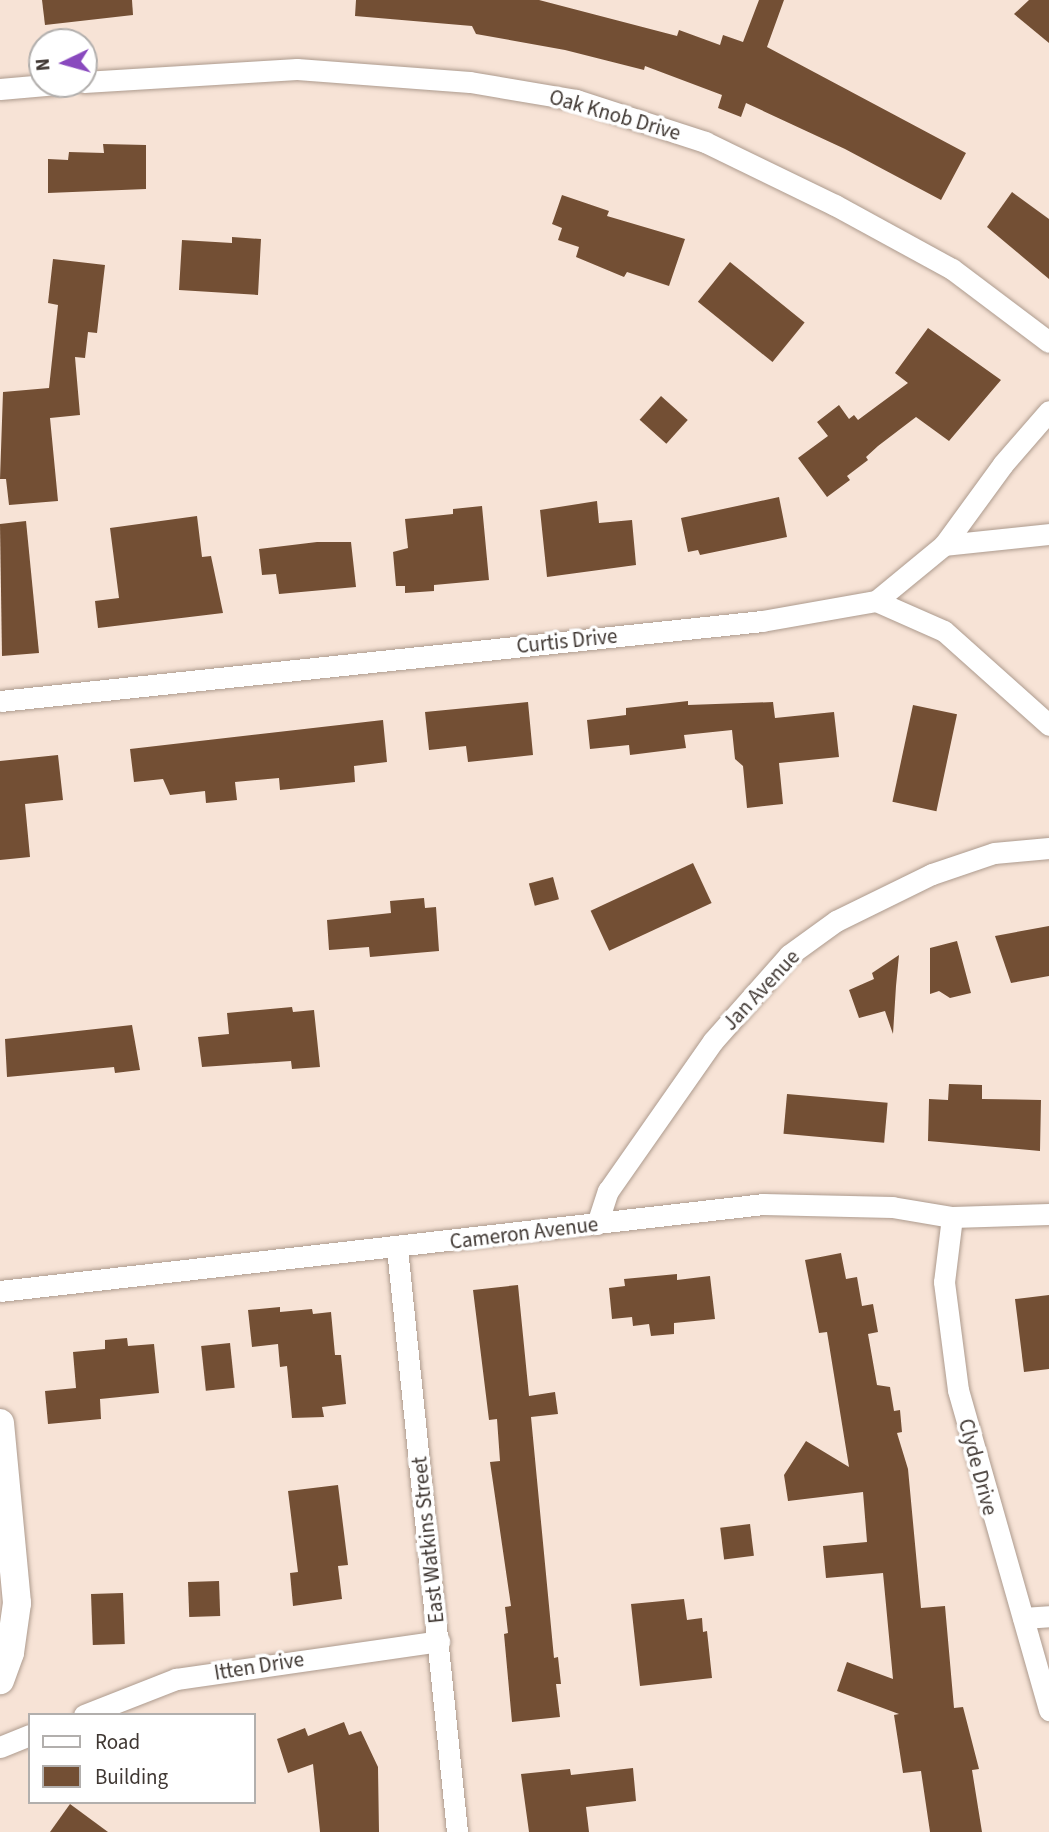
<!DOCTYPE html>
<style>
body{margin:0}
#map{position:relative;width:1049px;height:1832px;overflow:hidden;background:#f7e3d6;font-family:"Source Sans 3",sans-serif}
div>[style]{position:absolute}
.building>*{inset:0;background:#734f34;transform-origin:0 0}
.roads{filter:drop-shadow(0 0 2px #ad9b8e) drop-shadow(0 0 2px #ad9b8e)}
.minor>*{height:21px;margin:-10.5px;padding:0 10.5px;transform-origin:10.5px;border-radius:10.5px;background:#fff}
.tertiary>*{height:28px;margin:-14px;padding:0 14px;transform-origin:14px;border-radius:14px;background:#fff}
span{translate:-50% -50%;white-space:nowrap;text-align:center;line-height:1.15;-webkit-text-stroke:7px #fff;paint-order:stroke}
.street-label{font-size:21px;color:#3f3732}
.legend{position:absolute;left:28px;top:1713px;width:228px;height:91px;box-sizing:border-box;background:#fff;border:2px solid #b2afad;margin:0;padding:9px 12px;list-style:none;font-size:21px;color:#3f3732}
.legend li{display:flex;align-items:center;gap:14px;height:35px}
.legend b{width:35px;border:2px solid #b2afad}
.north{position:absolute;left:28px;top:28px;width:70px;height:70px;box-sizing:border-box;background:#fff;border:2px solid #b2afad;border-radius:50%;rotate:265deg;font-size:19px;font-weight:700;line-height:28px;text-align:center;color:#3f3732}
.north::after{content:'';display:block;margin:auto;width:24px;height:32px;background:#8949be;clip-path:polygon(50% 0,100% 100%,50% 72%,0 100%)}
</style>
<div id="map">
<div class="building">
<div style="clip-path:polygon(42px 0,132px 0,133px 15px,45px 25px)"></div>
<div style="clip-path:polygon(356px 0,539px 0,677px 36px,679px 30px,720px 45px,723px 35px,743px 42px,759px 0,784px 0,767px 47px,966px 153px,941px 200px,845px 149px,746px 103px,741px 117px,718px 108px,722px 95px,645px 66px,644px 70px,565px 50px,476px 34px,472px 26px,355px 16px)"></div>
<div style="clip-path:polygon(1029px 0,1049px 0,1049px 43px,1014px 14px)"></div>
<div style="clip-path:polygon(103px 144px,146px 145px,146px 189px,48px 193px,48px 159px,68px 160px,69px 152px,104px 153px)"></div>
<div style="clip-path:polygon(1012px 192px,1049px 219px,1049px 279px,987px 227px)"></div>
<div style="clip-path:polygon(562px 195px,609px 211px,607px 216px,685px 239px,669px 286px,627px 272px,624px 277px,576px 257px,579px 247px,558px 240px,562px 228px,552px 224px)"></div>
<div style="clip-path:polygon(232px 237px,261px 239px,258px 295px,179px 290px,182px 240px,232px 243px)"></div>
<div style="clip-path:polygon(53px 259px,105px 265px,97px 333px,88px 332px,85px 358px,75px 357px,80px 415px,50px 418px,58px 501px,9px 505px,6px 479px,0 479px,3px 392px,49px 388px,58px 305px,48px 303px)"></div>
<div style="left:730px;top:262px;width:96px;height:51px;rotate:39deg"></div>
<div style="clip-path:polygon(928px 328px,1001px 380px,949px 441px,916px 417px,878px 446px,866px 457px,868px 460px,847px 476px,850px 480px,827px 497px,798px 458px,828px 436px,817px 422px,839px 405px,849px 419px,854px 415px,858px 420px,908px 383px,895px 373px)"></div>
<div style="left:661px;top:396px;width:36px;height:32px;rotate:42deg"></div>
<div style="clip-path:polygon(779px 497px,787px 537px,700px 555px,698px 550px,688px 552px,681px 518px)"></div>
<div style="clip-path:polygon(597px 501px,599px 523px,632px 520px,636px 565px,547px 577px,540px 510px)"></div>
<div style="clip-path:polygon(482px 506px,489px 580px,434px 585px,434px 591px,405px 593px,405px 586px,396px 586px,393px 552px,408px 548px,405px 519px,453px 514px,453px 509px)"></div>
<div style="clip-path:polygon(197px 516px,202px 557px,211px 556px,223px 613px,98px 628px,95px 601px,119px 598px,110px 528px)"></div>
<div style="clip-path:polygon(26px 521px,39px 653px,2px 656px,0 524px)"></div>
<div style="clip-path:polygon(317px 542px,351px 542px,356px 587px,279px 594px,276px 574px,262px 575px,259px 549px)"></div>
<div style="clip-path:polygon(688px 701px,688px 705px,773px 702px,775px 718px,834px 712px,839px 757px,779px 763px,783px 804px,747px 808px,743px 766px,735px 759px,732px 730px,684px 735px,686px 748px,630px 755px,629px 745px,590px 749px,587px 720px,626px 715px,626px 708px)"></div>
<div style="clip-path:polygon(528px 702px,533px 755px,468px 762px,466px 746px,429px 750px,425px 712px)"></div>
<div style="left:913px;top:705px;width:45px;height:99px;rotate:12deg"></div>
<div style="clip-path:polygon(383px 720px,387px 762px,354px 766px,355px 782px,280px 790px,279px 778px,235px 782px,237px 800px,206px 803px,205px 791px,170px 795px,163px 779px,134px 782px,130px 749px)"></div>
<div style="clip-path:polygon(58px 755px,63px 800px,25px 804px,30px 857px,0 860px,0 761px)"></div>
<div style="left:693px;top:863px;width:44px;height:113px;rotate:65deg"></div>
<div style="left:553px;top:877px;width:23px;height:25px;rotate:75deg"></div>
<div style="clip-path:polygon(424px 898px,425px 908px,436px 907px,439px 951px,370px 957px,369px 947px,329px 950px,327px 920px,391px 913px,390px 901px)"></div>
<div style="clip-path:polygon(1049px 926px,1049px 976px,1011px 983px,995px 936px)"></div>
<div style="clip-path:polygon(957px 941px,971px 993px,950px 998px,939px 991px,930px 994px,930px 948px)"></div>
<div style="clip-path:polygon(899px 955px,896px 986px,893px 1034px,885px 1011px,859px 1018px,849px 990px,874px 979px,872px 973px)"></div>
<div style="clip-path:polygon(292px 1007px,293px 1012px,314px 1010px,320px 1067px,292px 1069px,291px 1061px,202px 1067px,198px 1037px,229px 1034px,227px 1013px)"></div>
<div style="clip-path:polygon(132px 1025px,140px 1070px,115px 1073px,114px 1067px,7px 1077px,5px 1039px)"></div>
<div style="clip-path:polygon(949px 1084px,982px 1085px,982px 1099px,1041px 1100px,1040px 1151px,928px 1141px,929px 1099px,948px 1100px)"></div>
<div style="left:787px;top:1094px;width:101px;height:40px;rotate:5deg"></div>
<div style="clip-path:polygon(841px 1253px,846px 1279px,857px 1277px,862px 1306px,873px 1304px,878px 1332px,868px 1334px,877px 1385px,890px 1387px,894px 1411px,900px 1410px,902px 1432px,897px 1433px,908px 1469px,921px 1608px,945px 1606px,954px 1708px,963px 1707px,979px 1769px,972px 1770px,982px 1832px,930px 1832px,921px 1771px,903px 1773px,894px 1715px,899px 1714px,837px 1691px,847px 1662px,893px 1679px,883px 1573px,826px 1578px,823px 1546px,867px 1542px,863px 1492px,788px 1501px,784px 1475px,806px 1441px,849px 1467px,827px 1332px,819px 1333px,805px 1260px)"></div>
<div style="clip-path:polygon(677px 1274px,677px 1280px,710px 1276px,715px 1319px,674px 1323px,674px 1334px,651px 1336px,649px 1324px,633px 1326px,632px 1317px,612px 1319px,609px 1288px,625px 1286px,624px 1279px)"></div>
<div style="clip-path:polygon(518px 1285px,529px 1396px,555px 1392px,558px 1414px,531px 1417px,554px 1658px,558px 1657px,561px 1684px,556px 1684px,560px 1717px,512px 1722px,504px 1634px,508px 1633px,505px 1607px,511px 1606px,490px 1462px,500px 1461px,497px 1419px,489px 1420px,473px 1290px)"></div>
<div style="clip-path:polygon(1049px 1295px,1049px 1369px,1024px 1372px,1015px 1299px)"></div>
<div style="clip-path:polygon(280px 1307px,280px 1312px,312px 1309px,313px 1314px,331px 1312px,335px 1355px,341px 1355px,346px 1404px,322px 1407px,324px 1417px,292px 1418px,287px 1366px,280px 1367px,278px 1344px,252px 1347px,248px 1310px)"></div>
<div style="clip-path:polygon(127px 1338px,128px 1346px,154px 1344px,159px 1393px,100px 1399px,101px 1419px,48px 1424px,45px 1391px,76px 1388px,73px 1352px,105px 1349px,105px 1340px)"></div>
<div style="left:230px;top:1343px;width:45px;height:29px;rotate:84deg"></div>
<div style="clip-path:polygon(338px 1485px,348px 1565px,338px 1566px,342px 1599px,293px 1606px,290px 1573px,298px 1572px,288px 1491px)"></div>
<div style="left:750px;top:1524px;width:32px;height:30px;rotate:83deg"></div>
<div style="left:219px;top:1581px;width:35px;height:31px;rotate:88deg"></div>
<div style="left:123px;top:1593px;width:51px;height:32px;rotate:88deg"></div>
<div style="clip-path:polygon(684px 1599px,687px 1620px,702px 1618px,703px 1632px,707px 1631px,712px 1678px,640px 1686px,631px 1604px)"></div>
<div style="clip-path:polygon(344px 1722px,349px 1735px,361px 1731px,378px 1767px,379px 1832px,320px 1832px,313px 1764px,288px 1773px,277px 1739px,305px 1728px,308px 1736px)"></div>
<div style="clip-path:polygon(633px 1768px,636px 1801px,586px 1807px,589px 1832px,529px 1832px,521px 1774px,570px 1769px,571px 1775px)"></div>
<div style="clip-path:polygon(70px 1804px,108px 1832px,50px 1832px)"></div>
</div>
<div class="roads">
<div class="minor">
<div style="left:84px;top:82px;width:213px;rotate:-3.5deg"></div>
<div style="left:297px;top:69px;width:173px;rotate:4.3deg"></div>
<div style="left:470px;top:82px;width:108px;rotate:9.6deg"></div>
<div style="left:576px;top:100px;width:136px;rotate:18deg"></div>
<div style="left:705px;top:142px;width:144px;rotate:25.9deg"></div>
<div style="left:835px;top:205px;width:133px;rotate:28.7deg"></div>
<div style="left:952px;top:269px;width:121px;rotate:37deg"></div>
<div style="left:0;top:89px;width:57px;rotate:-5deg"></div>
<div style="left:944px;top:545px;width:106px;rotate:-6deg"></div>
<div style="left:876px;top:601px;width:74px;rotate:23.8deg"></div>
<div style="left:944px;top:631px;width:141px;rotate:41.8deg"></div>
<div style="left:0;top:701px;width:766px;rotate:-5.99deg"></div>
<div style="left:762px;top:621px;width:116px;rotate:-10deg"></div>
<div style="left:876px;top:601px;width:88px;rotate:-39.5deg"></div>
<div style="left:944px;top:545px;width:100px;rotate:-53.9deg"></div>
<div style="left:1003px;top:464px;width:70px;rotate:-49deg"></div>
<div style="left:952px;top:1217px;width:65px;rotate:97deg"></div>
<div style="left:944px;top:1282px;width:109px;rotate:82.6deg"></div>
<div style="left:958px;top:1390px;width:333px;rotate:74.1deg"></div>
<div style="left:597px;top:1224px;width:35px;rotate:-72deg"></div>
<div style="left:608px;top:1191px;width:183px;rotate:-55deg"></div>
<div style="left:713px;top:1041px;width:115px;rotate:-48.5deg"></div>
<div style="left:789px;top:955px;width:58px;rotate:-35.9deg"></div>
<div style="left:836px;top:921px;width:107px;rotate:-26.1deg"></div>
<div style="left:932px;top:874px;width:65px;rotate:-18.7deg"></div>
<div style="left:994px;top:853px;width:55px;rotate:-5.2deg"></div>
<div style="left:397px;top:1248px;width:587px;rotate:84.13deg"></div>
<div style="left:0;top:1291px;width:768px;rotate:-6.5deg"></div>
<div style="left:763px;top:1204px;width:129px;rotate:1.3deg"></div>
<div style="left:892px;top:1207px;width:61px;rotate:9.5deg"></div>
<div style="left:952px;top:1217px;width:97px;rotate:-1.8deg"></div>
<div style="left:1023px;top:1618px;width:26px;rotate:-4deg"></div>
<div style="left:84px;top:1715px;width:99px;rotate:-21.4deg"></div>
<div style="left:176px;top:1679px;width:266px;rotate:-8.2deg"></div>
<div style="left:0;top:1747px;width:32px;rotate:-22deg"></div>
</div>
<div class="tertiary">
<div style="left:0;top:1423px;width:181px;rotate:84.6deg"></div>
<div style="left:17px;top:1603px;width:50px;rotate:98deg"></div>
<div style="left:10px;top:1653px;width:29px;rotate:110deg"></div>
</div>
</div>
<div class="street-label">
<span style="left:615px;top:115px;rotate:16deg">Oak Knob Drive</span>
<span style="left:567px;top:641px;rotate:-6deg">Curtis Drive</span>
<span style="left:761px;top:990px;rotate:-47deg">Jan Avenue</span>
<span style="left:524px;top:1233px;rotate:-7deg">Cameron Avenue</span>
<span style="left:978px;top:1467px;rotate:75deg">Clyde Drive</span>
<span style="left:428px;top:1540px;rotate:-96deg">East Watkins Street</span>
<span style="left:259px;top:1666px;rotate:-9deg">Itten Drive</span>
</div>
<ul class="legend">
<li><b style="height:9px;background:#fff"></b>Road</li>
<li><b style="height:19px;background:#734f34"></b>Building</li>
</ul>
<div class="north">N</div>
</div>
